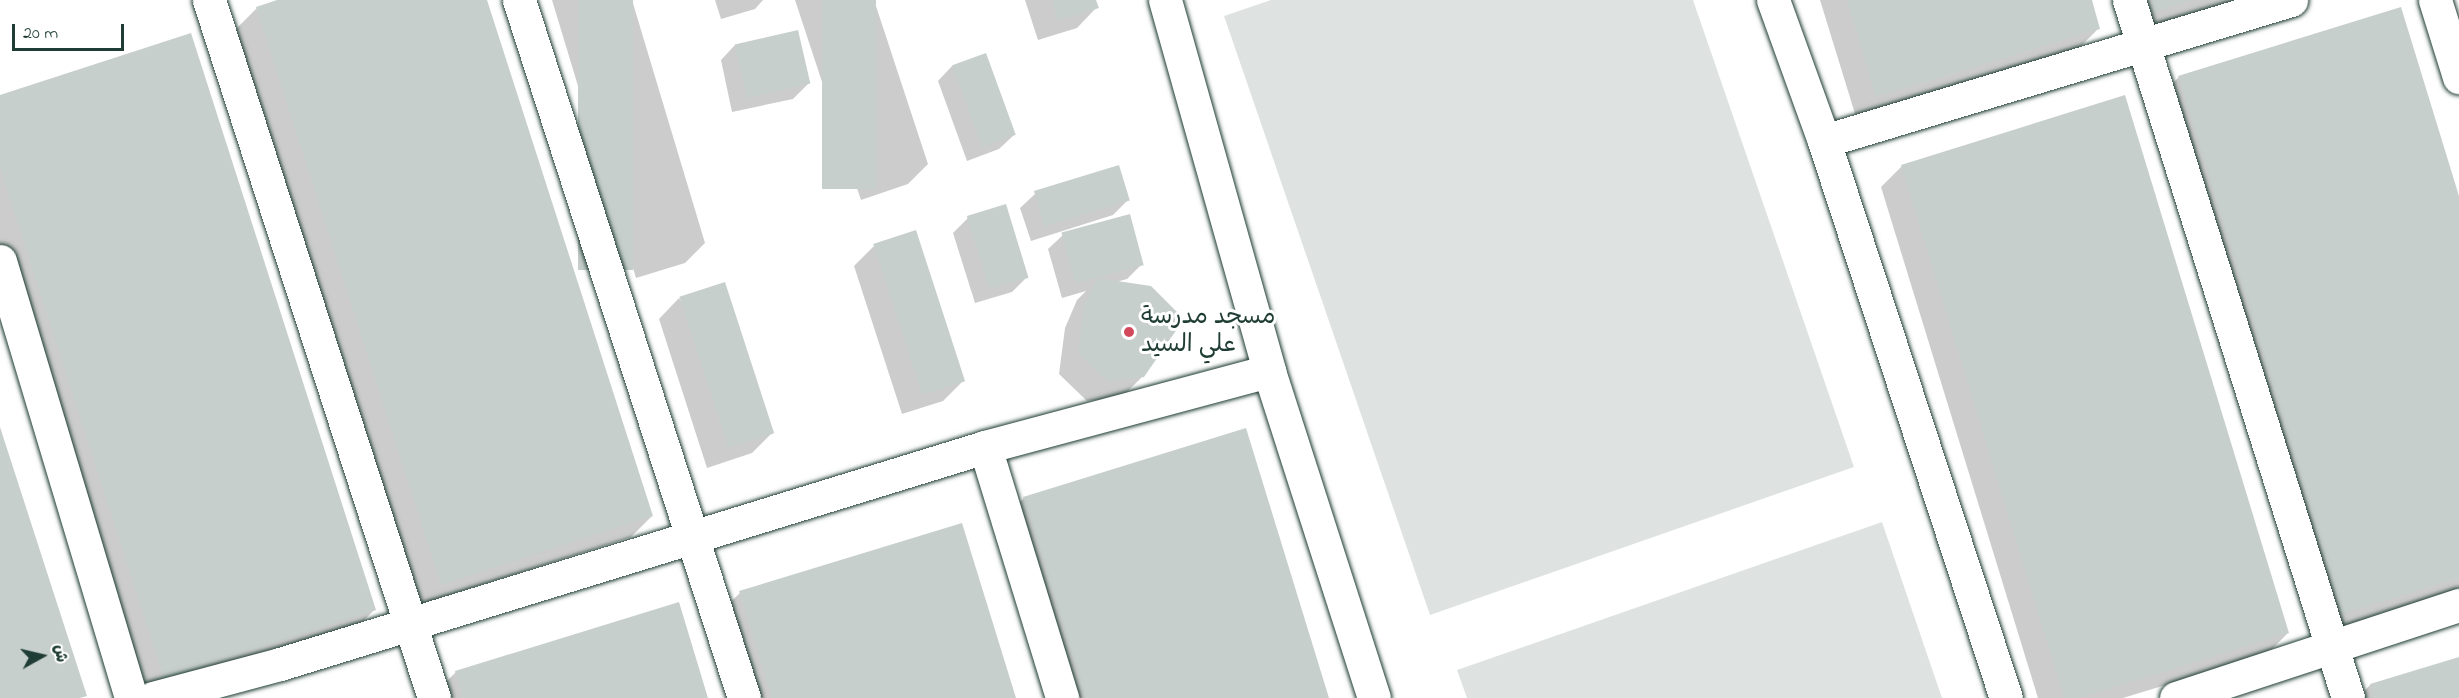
<!DOCTYPE html>
<meta charset="utf-8">
<style>
body{margin:0}
#map{position:relative;width:2459px;height:698px;overflow:hidden;background:#fff;font-family:"Indie Flower","Playpen Sans Arabic",sans-serif}
div>[style]{position:absolute}
.green>*{inset:0;background:#dee3e2}
.shadow>*{inset:0;background:#0003}
.building>*{inset:0;background:#c7cfcc;transform-origin:0 0}
.roads{filter:drop-shadow(0 0 2px #1f3d34) drop-shadow(0 0 2px #1f3d34)}
.minor>*{height:33px;margin:-16.5px;padding:0 16.5px;transform-origin:16.5px;border-radius:16.5px;background:#fff}
.dots>*{width:16px;height:16px;translate:-50% -50%;box-sizing:border-box;border:3px solid #fff;border-radius:50%}
span{translate:-50% -50%;white-space:nowrap;text-align:center;line-height:1.15;-webkit-text-stroke:6px #fff;paint-order:stroke}
.poi-label{font-size:24px;color:#1f3d34}
.left{translate:0 -50%;text-align:left}
.north{position:absolute;left:12px;top:626px;width:60px;height:60px;-webkit-text-stroke:4px #fff;paint-order:stroke;rotate:82deg;font-size:16px;font-weight:700;line-height:24px;text-align:center;color:#1f3d34}
.north::after{content:'';display:block;margin:auto;width:21px;height:27px;background:#1f3d34;clip-path:polygon(50% 0,100% 100%,50% 72%,0 100%)}
.scale{position:absolute;left:12px;top:24px;width:112px;height:27px;box-sizing:border-box;border:3px solid #1f3d34;border-top:0;padding-left:8px;font-size:18px;line-height:21px;white-space:nowrap;color:#1f3d34;-webkit-text-stroke:4px #fff;paint-order:stroke}
</style>
<div id="map">
<div class="green">
<div style="clip-path:polygon(1271px 0,1693px 0,1854px 467px,1430px 615px,1224px 16px)"></div>
<div style="clip-path:polygon(1882px 522px,1942px 698px,1467px 698px,1457px 670px)"></div>
</div>
<div class="shadow">
<div style="clip-path:polygon(282px 0,486px 0,652px 516px,631px 537px,421px 604px,236px 29px,257px 8px)"></div>
<div style="clip-path:polygon(552px 0,632px 0,705px 243px,685px 263px,636px 278px)"></div>
<div style="clip-path:polygon(715px 0,763px 0,755px 9px,721px 19px)"></div>
<div style="clip-path:polygon(795px 0,874px 0,928px 164px,908px 184px,861px 200px)"></div>
<div style="clip-path:polygon(1025px 0,1095px 0,1097px 7px,1077px 28px,1038px 40px)"></div>
<div style="clip-path:polygon(1820px 0,2090px 0,2099px 28px,2078px 49px,1856px 117px)"></div>
<div style="clip-path:polygon(2125px 0,2236px 0,2134px 31px)"></div>
<div style="clip-path:polygon(2400px 9px,2459px 200px,2459px 591px,2322px 634px,2158px 98px,2178px 78px)"></div>
<div style="clip-path:polygon(735px 45px,808px 84px,793px 99px,732px 112px,721px 60px)"></div>
<div style="clip-path:polygon(986px 55px,1014px 135px,999px 149px,967px 161px,938px 81px,952px 66px)"></div>
<div style="clip-path:polygon(0 96px,374px 610px,354px 631px,147px 698px,0 250px)"></div>
<div style="clip-path:polygon(1902px 166px,2288px 633px,2267px 654px,2123px 698px,2038px 698px,1881px 187px)"></div>
<div style="clip-path:polygon(1035px 194px,1128px 200px,1113px 215px,1031px 241px,1020px 208px)"></div>
<div style="clip-path:polygon(968px 218px,1027px 277px,1012px 292px,975px 303px,953px 233px)"></div>
<div style="clip-path:polygon(1063px 235px,1142px 264px,1127px 279px,1116px 282px,1143px 376px,1122px 397px,1087px 401px,1059px 374px,1065px 328px,1077px 300px,1086px 291px,1062px 298px,1048px 249px)"></div>
<div style="clip-path:polygon(874px 246px,964px 380px,943px 401px,902px 414px,854px 266px)"></div>
<div style="clip-path:polygon(679px 298px,772px 433px,752px 453px,707px 468px,659px 319px)"></div>
<div style="clip-path:polygon(1024px 498px,1327px 698px,1058px 698px,1003px 519px)"></div>
<div style="clip-path:polygon(740px 593px,1015px 698px,745px 698px,719px 613px)"></div>
<div style="clip-path:polygon(2459px 658px,2459px 698px,2358px 698px,2370px 685px)"></div>
<div style="clip-path:polygon(456px 672px,706px 698px,437px 698px,435px 693px)"></div>
</div>
<div class="building">
<div style="clip-path:polygon(277px 0,487px 0,653px 516px,441px 585px,256px 7px)"></div>
<div style="left:578px;top:0;width:55px;height:270px"></div>
<div style="left:822px;top:0;width:54px;height:189px"></div>
<div style="clip-path:polygon(1052px 0,1096px 0,1099px 8px,1058px 21px)"></div>
<div style="clip-path:polygon(1847px 0,2092px 0,2100px 29px,1876px 97px)"></div>
<div style="clip-path:polygon(2151px 0,2191px 0,2191px 1px,2155px 12px)"></div>
<div style="clip-path:polygon(2401px 7px,2459px 196px,2459px 578px,2342px 614px,2178px 76px)"></div>
<div style="left:798px;top:30px;width:55px;height:65px;rotate:77deg"></div>
<div style="clip-path:polygon(191px 33px,376px 610px,164px 679px,0 168px,0 95px)"></div>
<div style="left:986px;top:53px;width:87px;height:36px;rotate:70deg"></div>
<div style="clip-path:polygon(2125px 95px,2289px 633px,2080px 698px,2064px 698px,1901px 165px)"></div>
<div style="left:1119px;top:165px;width:37px;height:89px;rotate:73deg"></div>
<div style="left:1006px;top:204px;width:77px;height:41px;rotate:73deg"></div>
<div style="left:1130px;top:214px;width:53px;height:71px;rotate:75deg"></div>
<div style="left:916px;top:230px;width:159px;height:45px;rotate:72deg"></div>
<div style="clip-path:polygon(1097px 278px,1151px 286px,1184px 319px,1144px 377px,1108px 381px,1078px 353px,1084px 306px)"></div>
<div style="left:725px;top:282px;width:159px;height:48px;rotate:72deg"></div>
<div style="clip-path:polygon(0 427px,87px 696px,80px 698px,0 698px)"></div>
<div style="clip-path:polygon(1246px 428px,1329px 698px,1085px 698px,1023px 497px)"></div>
<div style="clip-path:polygon(962px 523px,1016px 698px,772px 698px,739px 591px)"></div>
<div style="clip-path:polygon(679px 602px,708px 698px,463px 698px,455px 671px)"></div>
<div style="clip-path:polygon(2459px 657px,2459px 698px,2374px 698px,2370px 684px)"></div>
</div>
<div class="roads">
<div class="minor">
<div style="left:209px;top:0;width:733px;rotate:72.13deg"></div>
<div style="left:519px;top:0;width:733px;rotate:72.13deg"></div>
<div style="left:1165px;top:0;width:385px;rotate:74.3deg"></div>
<div style="left:1269px;top:371px;width:343px;rotate:72.2deg"></div>
<div style="left:1773px;top:0;width:150px;rotate:70.1deg"></div>
<div style="left:1824px;top:141px;width:586px;rotate:71.91deg"></div>
<div style="left:2129px;top:0;width:732px;rotate:72.58deg"></div>
<div style="left:2435px;top:0;width:81px;rotate:72.7deg"></div>
<div style="left:1824px;top:141px;width:488px;rotate:-16.8deg"></div>
<div style="left:0;top:261px;width:456px;rotate:73.3deg"></div>
<div style="left:985px;top:447px;width:263px;rotate:72.9deg"></div>
<div style="left:153px;top:698px;width:131px;rotate:-15deg"></div>
<div style="left:280px;top:664px;width:738px;rotate:-17.11deg"></div>
<div style="left:985px;top:447px;width:294px;rotate:-15deg"></div>
<div style="left:2176px;top:698px;width:298px;rotate:-18.2deg"></div>
</div>
</div>
<div class="dots">
<div style="left:1129px;top:332px;background:#d1495b"></div>
</div>
<div class="poi-label">
<span class="left" style="left:1141px;top:332px">مسجد مدرسة<br>علي السيد</span>
</div>
<div class="north">ش</div>
<div class="scale">20 m</div>
</div>
